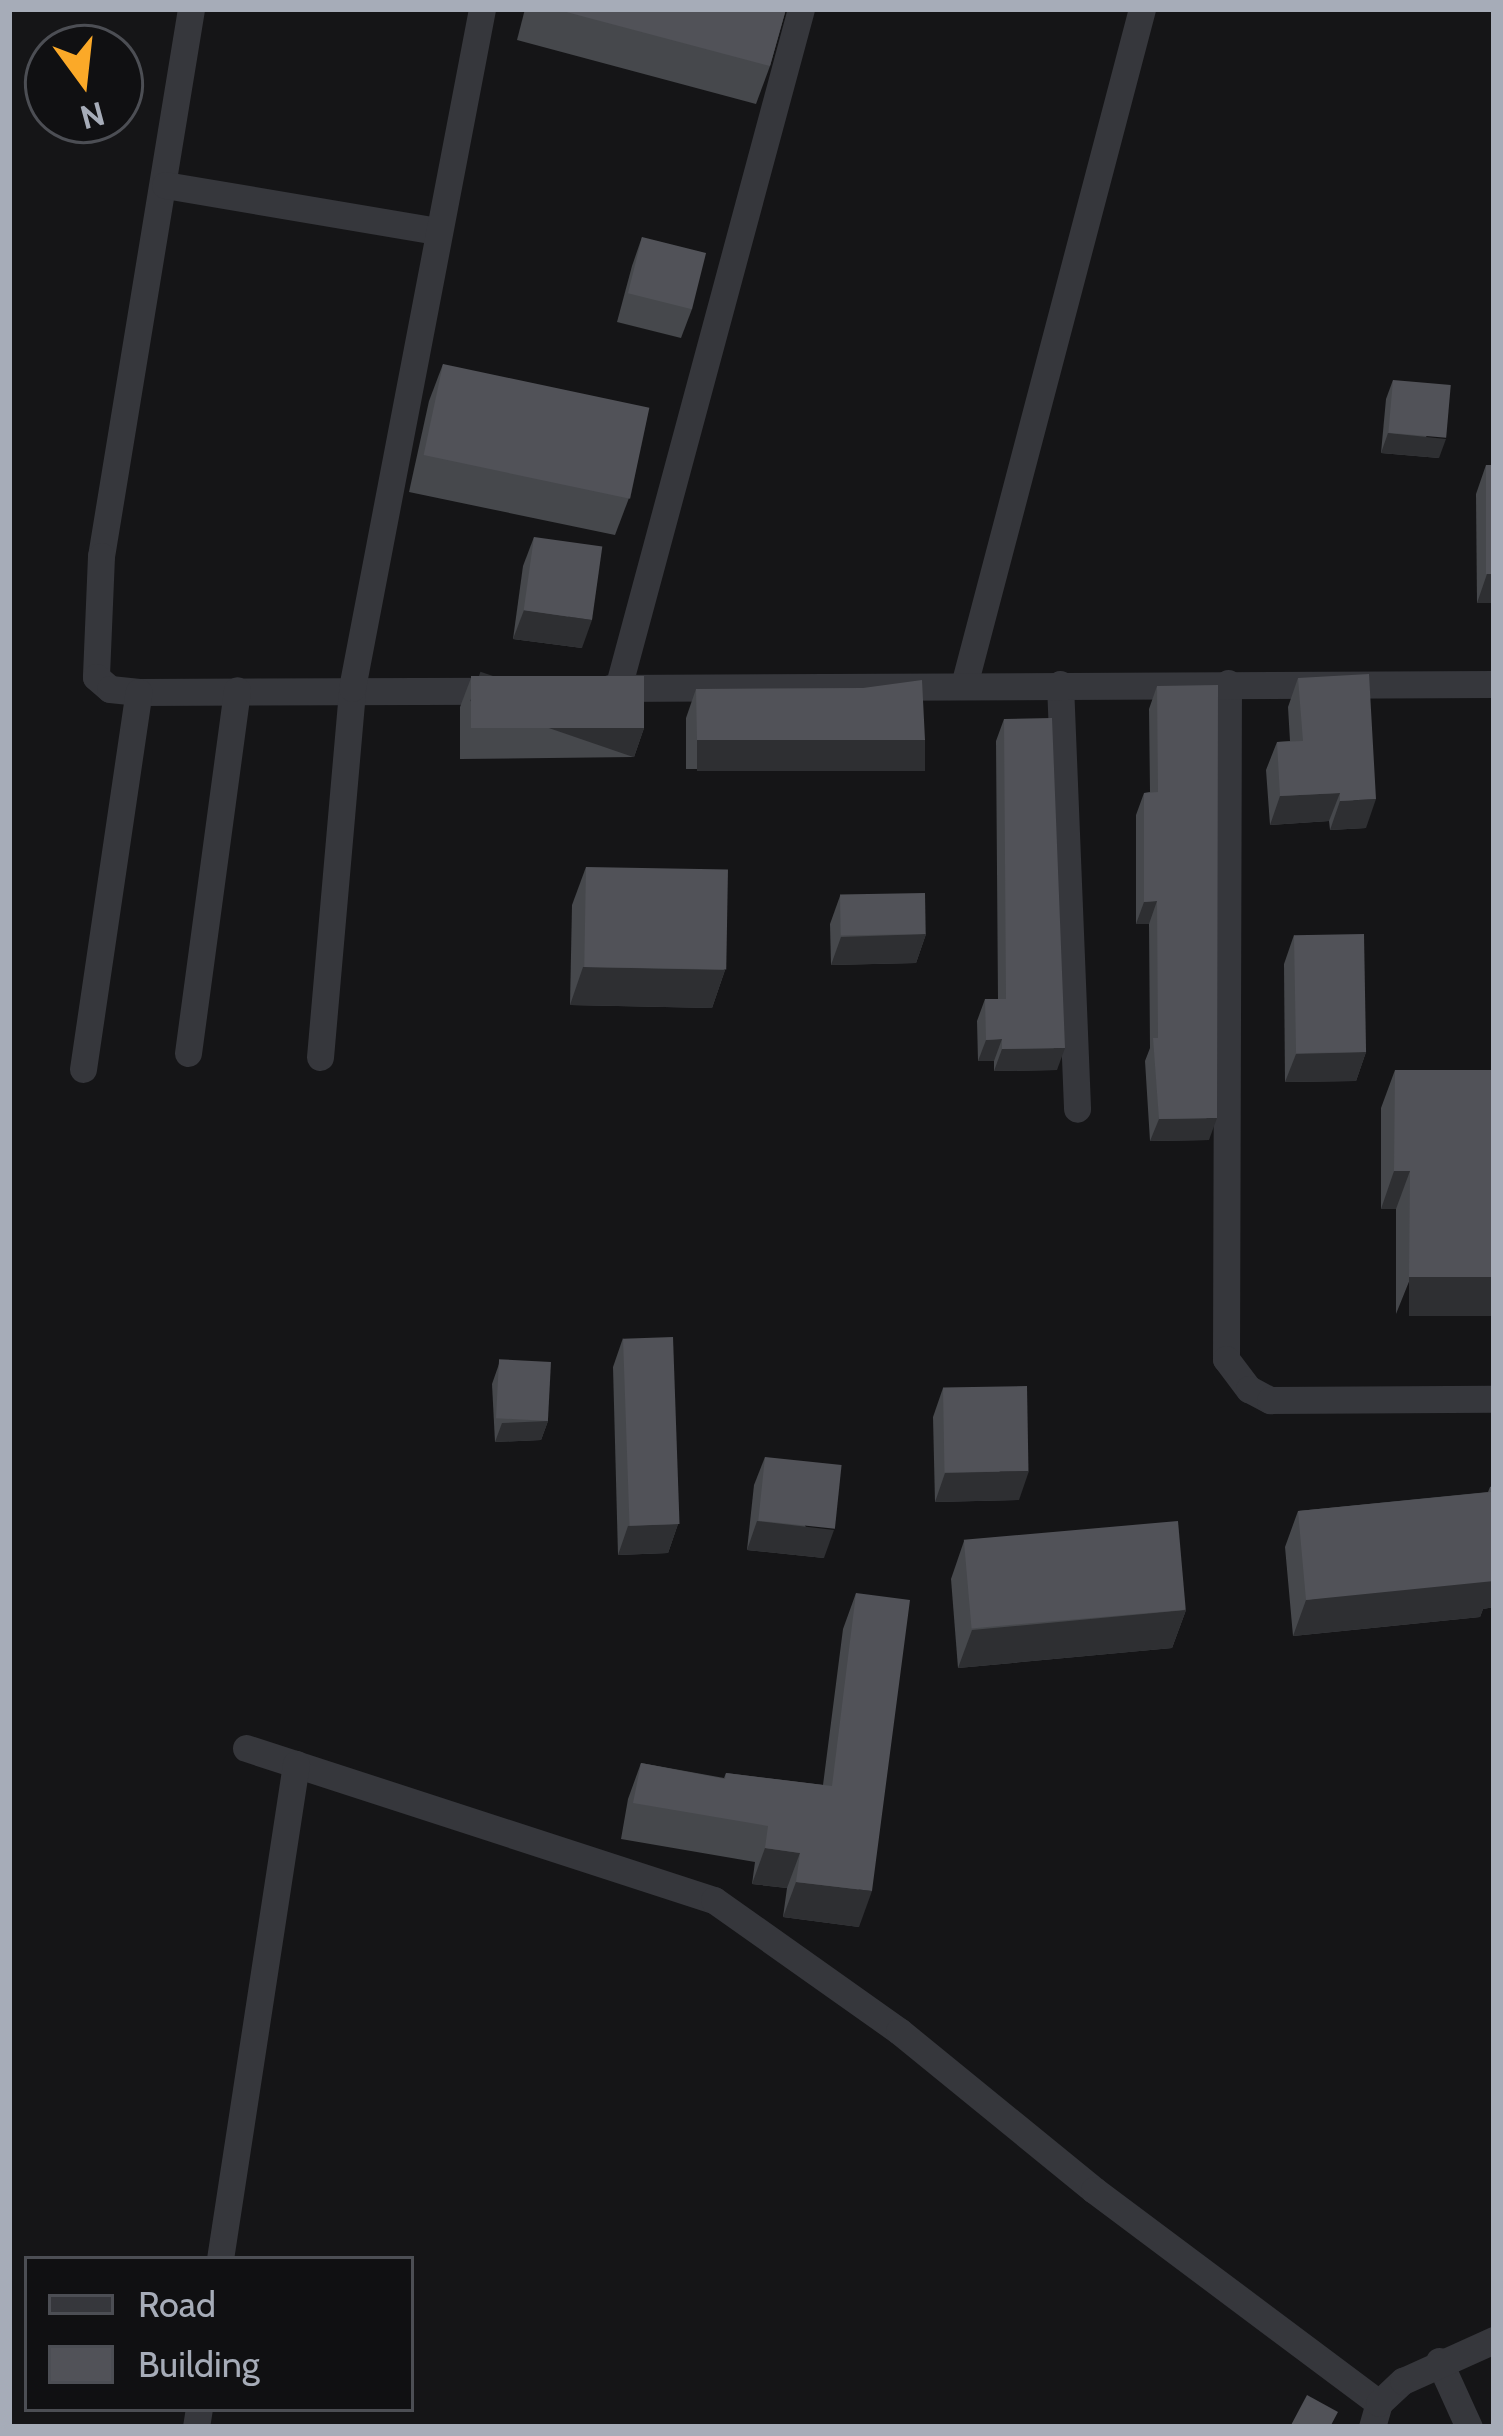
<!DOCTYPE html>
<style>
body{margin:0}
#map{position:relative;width:1503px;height:2436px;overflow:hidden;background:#151517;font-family:Cabin,sans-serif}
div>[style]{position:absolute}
.street>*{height:27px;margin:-13.5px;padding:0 13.5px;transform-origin:13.5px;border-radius:13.5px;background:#36373c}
.wall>*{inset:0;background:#46484c}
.shaded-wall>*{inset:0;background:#2e2f32;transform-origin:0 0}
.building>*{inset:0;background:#515258;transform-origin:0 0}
span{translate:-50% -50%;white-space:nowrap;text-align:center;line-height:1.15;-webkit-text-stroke:9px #101012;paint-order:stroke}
.frame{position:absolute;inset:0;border:12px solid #a6acb8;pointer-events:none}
.legend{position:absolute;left:24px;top:2256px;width:390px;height:156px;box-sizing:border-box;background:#101012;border:3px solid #4c4e54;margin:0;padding:15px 21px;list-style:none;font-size:36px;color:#a6acb8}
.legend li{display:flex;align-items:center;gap:24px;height:60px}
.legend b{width:60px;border:3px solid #4c4e54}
.north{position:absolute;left:24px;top:24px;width:120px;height:120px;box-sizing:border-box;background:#101012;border:3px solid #4c4e54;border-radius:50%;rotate:165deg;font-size:33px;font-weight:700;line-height:48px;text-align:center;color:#a6acb8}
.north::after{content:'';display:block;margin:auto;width:42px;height:54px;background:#fba928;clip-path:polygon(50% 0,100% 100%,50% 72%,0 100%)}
</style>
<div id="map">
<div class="street">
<div style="left:191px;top:9px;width:554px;rotate:99.34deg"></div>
<div style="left:101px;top:556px;width:121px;rotate:92.4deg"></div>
<div style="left:96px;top:677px;width:18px;rotate:41deg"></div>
<div style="left:110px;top:689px;width:29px;rotate:6deg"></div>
<div style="left:139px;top:692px;width:361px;rotate:-0.2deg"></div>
<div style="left:165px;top:185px;width:275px;rotate:9.6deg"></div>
<div style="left:1228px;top:683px;width:676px;rotate:90.17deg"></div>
<div style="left:1226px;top:1359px;width:38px;rotate:53deg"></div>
<div style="left:1249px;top:1389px;width:24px;rotate:28deg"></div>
<div style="left:1270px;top:1400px;width:224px;rotate:-0.3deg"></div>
<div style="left:1060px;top:684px;width:425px;rotate:87.7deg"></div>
<div style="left:964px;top:685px;width:699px;rotate:-75.25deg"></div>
<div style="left:610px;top:688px;width:884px;rotate:-0.26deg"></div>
<div style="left:618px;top:688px;width:703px;rotate:-74.92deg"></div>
<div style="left:188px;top:1053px;width:366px;rotate:-82.3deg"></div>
<div style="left:320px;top:1057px;width:370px;rotate:-85deg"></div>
<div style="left:352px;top:688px;width:691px;rotate:-79.16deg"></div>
<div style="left:83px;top:1069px;width:381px;rotate:-81.6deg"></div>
<div style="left:246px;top:1748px;width:492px;rotate:18deg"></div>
<div style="left:714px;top:1900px;width:227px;rotate:35.3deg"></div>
<div style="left:899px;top:2031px;width:252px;rotate:39.2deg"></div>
<div style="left:1094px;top:2190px;width:356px;rotate:36.8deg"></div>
<div style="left:220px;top:2259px;width:501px;rotate:-81.27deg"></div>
<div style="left:1439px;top:2361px;width:72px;rotate:65.6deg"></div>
<div style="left:196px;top:2427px;width:18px;rotate:-81deg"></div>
<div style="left:1372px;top:2427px;width:25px;rotate:-74deg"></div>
<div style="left:1379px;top:2403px;width:33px;rotate:-43deg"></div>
<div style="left:1403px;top:2381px;width:100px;rotate:-24.3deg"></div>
</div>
<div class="wall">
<div style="clip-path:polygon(525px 9px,786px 9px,770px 66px,756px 104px,517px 40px)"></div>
<div style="clip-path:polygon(642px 237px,692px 309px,681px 338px,617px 322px,632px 266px)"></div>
<div style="clip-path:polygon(443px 364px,629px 498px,615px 535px,409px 492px,429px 401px)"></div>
<div style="clip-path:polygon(1393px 380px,1439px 458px,1381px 453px,1386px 399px)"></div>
<div style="clip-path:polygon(1486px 465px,1494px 603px,1477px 603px,1476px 494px)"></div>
<div style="clip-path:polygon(534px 537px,582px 648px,513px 639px,523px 566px)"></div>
<div style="clip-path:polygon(471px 678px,644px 728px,634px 757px,460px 759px,460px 707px)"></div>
<div style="clip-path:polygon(1298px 678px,1366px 828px,1330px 830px,1329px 821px,1270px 825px,1266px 770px,1277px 742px,1290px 741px,1288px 707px)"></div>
<div style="clip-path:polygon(1157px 686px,1209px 1140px,1150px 1141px,1145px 1061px,1150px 1048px,1149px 924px,1136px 924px,1136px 815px,1144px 793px,1150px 792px,1149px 709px)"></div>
<div style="clip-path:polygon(696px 689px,915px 769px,686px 769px,686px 718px)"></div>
<div style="clip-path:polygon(1004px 719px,1057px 1070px,994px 1071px,994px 1061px,978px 1061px,977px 1021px,985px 999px,998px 999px,996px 741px)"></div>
<div style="clip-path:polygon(586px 867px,725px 970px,712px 1008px,570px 1005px,572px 905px)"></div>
<div style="clip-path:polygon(840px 896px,926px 934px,916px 963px,831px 965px,830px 924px)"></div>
<div style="clip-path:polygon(1294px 935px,1366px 1052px,1356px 1081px,1285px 1082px,1284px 964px)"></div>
<div style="clip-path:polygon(1395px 1070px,1494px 1070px,1396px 1314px,1396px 1209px,1381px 1209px,1381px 1108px)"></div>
<div style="clip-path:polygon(623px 1338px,678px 1524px,668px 1553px,618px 1555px,613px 1367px)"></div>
<div style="clip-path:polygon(499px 1364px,548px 1421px,541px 1440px,495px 1442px,492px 1384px)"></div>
<div style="clip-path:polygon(943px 1388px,1019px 1500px,935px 1502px,933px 1417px)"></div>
<div style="clip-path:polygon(765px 1457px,824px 1558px,747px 1550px,754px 1485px)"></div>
<div style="clip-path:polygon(1494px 1486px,1494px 1607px,1483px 1609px,1480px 1617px,1293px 1636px,1285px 1547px,1298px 1511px,1488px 1492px,1490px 1487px)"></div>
<div style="clip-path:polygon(964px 1541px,1186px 1610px,1172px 1648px,958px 1668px,951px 1579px)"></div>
<div style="clip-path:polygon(856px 1593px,859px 1927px,783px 1917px,787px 1888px,752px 1884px,755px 1862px,621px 1839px,628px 1799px,641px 1763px,724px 1778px,726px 1773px,823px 1785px,843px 1629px)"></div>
</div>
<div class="shaded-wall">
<div style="clip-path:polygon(1388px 433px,1446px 439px,1439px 458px,1381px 453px)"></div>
<div style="clip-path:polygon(1487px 574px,1494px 574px,1494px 603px,1477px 603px)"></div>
<div style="clip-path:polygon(524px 610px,592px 620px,582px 648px,513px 639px)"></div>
<div style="left:644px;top:728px;width:31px;height:173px;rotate:109deg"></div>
<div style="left:697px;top:740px;width:228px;height:31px"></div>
<div style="clip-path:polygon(1340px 793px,1329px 821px,1270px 825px,1280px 796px)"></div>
<div style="clip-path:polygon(1376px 799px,1366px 828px,1330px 830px,1340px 801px)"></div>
<div style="clip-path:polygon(1157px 901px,1149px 924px,1136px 924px,1144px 902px)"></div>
<div style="clip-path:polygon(926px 934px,916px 963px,831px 965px,841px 937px)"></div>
<div style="clip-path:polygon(583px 967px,725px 970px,712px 1008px,570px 1005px)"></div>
<div style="clip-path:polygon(1002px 1039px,994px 1061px,978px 1061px,986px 1040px)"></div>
<div style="clip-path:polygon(1065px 1048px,1057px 1070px,994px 1071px,1002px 1049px)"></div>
<div style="clip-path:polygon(1366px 1052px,1356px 1081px,1285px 1082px,1296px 1054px)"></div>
<div style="clip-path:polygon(1217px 1118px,1209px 1140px,1150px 1141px,1159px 1119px)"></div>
<div style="clip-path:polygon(1394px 1171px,1410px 1171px,1396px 1209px,1381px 1209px)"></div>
<div style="left:1409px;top:1277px;width:85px;height:39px"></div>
<div style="clip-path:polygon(548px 1421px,541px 1440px,495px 1442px,502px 1423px)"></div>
<div style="clip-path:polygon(1029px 1471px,1019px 1500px,935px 1502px,945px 1473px)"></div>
<div style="clip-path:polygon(757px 1521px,834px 1530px,824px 1558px,747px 1550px)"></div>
<div style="clip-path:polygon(678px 1524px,668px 1553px,618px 1555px,628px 1526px)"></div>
<div style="clip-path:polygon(1494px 1573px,1494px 1607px,1483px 1609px,1480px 1617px,1293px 1636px,1306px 1600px)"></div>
<div style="clip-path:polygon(1186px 1610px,1172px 1648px,958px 1668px,972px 1630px)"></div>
<div style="clip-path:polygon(765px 1848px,800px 1853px,787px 1888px,752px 1884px)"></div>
<div style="clip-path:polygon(796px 1882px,872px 1891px,859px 1927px,783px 1917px)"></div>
</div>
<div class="building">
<div style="clip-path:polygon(555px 9px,786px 9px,770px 66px)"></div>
<div style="left:642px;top:237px;width:66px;height:58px;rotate:14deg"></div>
<div style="left:443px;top:364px;width:211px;height:93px;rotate:12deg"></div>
<div style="left:1393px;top:380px;width:58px;height:53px;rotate:5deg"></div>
<div style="left:1486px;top:465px;width:8px;height:109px"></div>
<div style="left:534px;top:537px;width:69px;height:74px;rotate:8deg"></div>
<div style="clip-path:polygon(1369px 674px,1376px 799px,1340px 801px,1340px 793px,1280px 796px,1277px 742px,1303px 741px,1298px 678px)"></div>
<div style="left:644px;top:676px;width:52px;height:173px;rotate:90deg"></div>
<div style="clip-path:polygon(922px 680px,925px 740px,697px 740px,696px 689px,863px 688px)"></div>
<div style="clip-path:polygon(1218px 685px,1217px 1118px,1159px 1119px,1153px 1038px,1158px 1038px,1157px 901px,1144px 902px,1144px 793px,1158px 792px,1157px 686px)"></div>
<div style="clip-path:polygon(1052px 718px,1065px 1048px,1002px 1049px,1002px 1039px,986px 1040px,985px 999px,1006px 999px,1004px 719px)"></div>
<div style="left:586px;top:867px;width:142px;height:100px;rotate:1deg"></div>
<div style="left:925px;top:893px;width:41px;height:85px;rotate:89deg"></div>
<div style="left:1364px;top:934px;width:118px;height:70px;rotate:89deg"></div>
<div style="clip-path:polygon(1395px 1070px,1494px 1070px,1494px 1277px,1409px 1277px,1410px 1171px,1394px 1171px)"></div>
<div style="left:673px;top:1337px;width:187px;height:50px;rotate:88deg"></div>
<div style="left:551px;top:1362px;width:59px;height:52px;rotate:93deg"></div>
<div style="left:1027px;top:1386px;width:85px;height:84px;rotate:89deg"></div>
<div style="left:765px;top:1457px;width:77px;height:64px;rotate:6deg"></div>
<div style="clip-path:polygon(1494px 1486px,1494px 1581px,1306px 1600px,1298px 1511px,1491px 1492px,1490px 1487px)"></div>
<div style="left:1178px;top:1521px;width:89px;height:215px;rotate:85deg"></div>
<div style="clip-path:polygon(856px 1593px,910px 1600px,872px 1891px,796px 1882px,800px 1853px,765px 1848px,768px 1826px,633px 1803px,641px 1763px,725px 1779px,726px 1773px,832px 1786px)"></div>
<div style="clip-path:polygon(1307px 2395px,1338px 2412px,1330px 2427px,1290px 2427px)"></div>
</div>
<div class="frame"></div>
<ul class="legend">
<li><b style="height:15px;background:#36373c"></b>Road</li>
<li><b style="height:33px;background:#515258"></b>Building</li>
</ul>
<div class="north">N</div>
</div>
